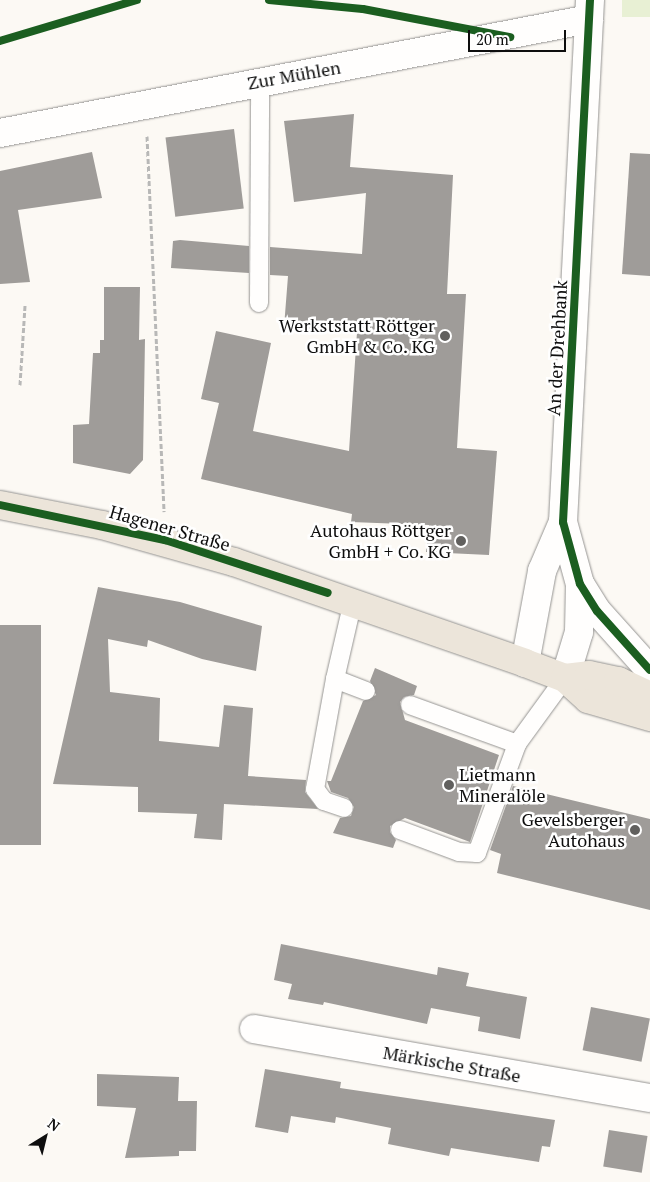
<!DOCTYPE html>
<meta charset="utf-8">
<style>
body{margin:0}
#map{position:relative;width:650px;height:1182px;overflow:hidden;background:#fcf9f4;font-family:"PT Serif",serif}
div>[style]{position:absolute}
.green>*{inset:0;background:#e8f0d4;transform-origin:0 0}
.building>*{inset:0;background:#9f9c99;transform-origin:0 0}
.path>*{height:3px;margin-top:-1.5px;transform-origin:0;background:repeating-linear-gradient(90deg,#b8b8b7 0 5px,transparent 0 7.5px)}
.roads{filter:drop-shadow(0 0 1px #959492) drop-shadow(0 0 1px #959492)}
.lane>*{height:18px;margin:-9px;padding:0 9px;transform-origin:9px;border-radius:9px;background:#fffefd}
.street>*{height:28px;margin:-14px;padding:0 14px;transform-origin:14px;border-radius:14px;background:#fffefd}
.primary>*{height:28px;margin:-14px;padding:0 14px;transform-origin:14px;border-radius:14px;background:#ece5da}
.cycleway>*{height:8px;margin:-4px;padding:0 4px;transform-origin:4px;border-radius:4px;background:#1b5e20}
.dots>*{width:14px;height:14px;translate:-50% -50%;box-sizing:border-box;border:2px solid #fff;border-radius:50%}
span{translate:-50% -50%;white-space:nowrap;text-align:center;line-height:1.15;-webkit-text-stroke:5px #fff;paint-order:stroke}
.street-label{font-size:18px;color:#0e0e0e}
.poi-label{font-size:18px;color:#0e0e0e}
.right{translate:-100% -50%;text-align:right}
.left{translate:0 -50%;text-align:left}
.north{position:absolute;left:20px;top:1112px;width:50px;height:50px;-webkit-text-stroke:4px #fff;paint-order:stroke;rotate:36deg;font-size:14px;font-weight:700;line-height:20px;text-align:center;color:#0e0e0e}
.north::after{content:'';display:block;margin:auto;width:18px;height:22px;background:#0e0e0e;clip-path:polygon(50% 0,100% 100%,50% 72%,0 100%)}
.scale{position:absolute;left:468px;top:30px;width:98px;height:22px;box-sizing:border-box;border:2px solid #0e0e0e;border-top:0;padding-left:6px;font-size:15px;line-height:18px;white-space:nowrap;color:#0e0e0e;-webkit-text-stroke:4px #fff;paint-order:stroke}
</style>
<div id="map">
<div class="green">
<div style="left:622px;top:0;width:28px;height:17px"></div>
</div>
<div class="building">
<div style="clip-path:polygon(354px 114px,350px 167px,453px 175px,447px 294px,466px 294px,457px 448px,497px 451px,489px 555px,426px 552px,429px 525px,351px 522px,352px 514px,201px 479px,219px 403px,201px 399px,216px 331px,271px 343px,253px 431px,349px 451px,357px 332px,284px 327px,288px 276px,270px 275px,270px 247px,362px 254px,366px 193px,294px 202px,284px 121px)"></div>
<div style="left:234px;top:129px;width:80px;height:69px;rotate:83deg"></div>
<div style="clip-path:polygon(92px 152px,102px 198px,18px 210px,30px 282px,0 284px,0 171px)"></div>
<div style="clip-path:polygon(630px 153px,650px 154px,650px 276px,622px 274px)"></div>
<div style="clip-path:polygon(180px 240px,249px 246px,249px 273px,171px 268px,173px 241px)"></div>
<div style="clip-path:polygon(104px 287px,140px 287px,139px 340px,145px 339px,143px 460px,130px 474px,73px 463px,73px 425px,89px 424px,93px 353px,100px 353px,100px 340px,104px 340px)"></div>
<div style="clip-path:polygon(98px 587px,180px 602px,262px 626px,256px 671px,202px 659px,148px 640px,147px 647px,108px 639px,110px 692px,160px 698px,159px 741px,219px 747px,224px 705px,253px 708px,248px 776px,306px 780px,305px 792px,318px 809px,224px 804px,222px 840px,194px 838px,197px 814px,138px 812px,138px 787px,53px 784px)"></div>
<div style="left:0;top:625px;width:41px;height:220px"></div>
<div style="clip-path:polygon(375px 668px,417px 686px,414px 695px,404px 697px,400px 702px,405px 720px,499px 755px,470px 842px,405px 818px,390px 826px,390px 832px,396px 840px,393px 848px,333px 833px,340px 818px,351px 816px,354px 807px,348px 798px,331px 792px,327px 781px,331px 781px,363px 701px,376px 695px,370px 681px)"></div>
<div style="clip-path:polygon(513px 786px,650px 819px,650px 910px,497px 873px,501px 854px,490px 850px)"></div>
<div style="clip-path:polygon(281px 944px,437px 975px,438px 967px,469px 973px,466px 986px,527px 997px,520px 1039px,478px 1031px,480px 1017px,431px 1008px,427px 1024px,324px 1002px,323px 1005px,288px 999px,292px 984px,274px 980px)"></div>
<div style="left:591px;top:1007px;width:60px;height:44px;rotate:11deg"></div>
<div style="clip-path:polygon(265px 1069px,341px 1082px,340px 1088px,555px 1120px,550px 1147px,542px 1146px,539px 1162px,451px 1148px,449px 1156px,388px 1144px,391px 1128px,336px 1117px,335px 1123px,291px 1116px,288px 1133px,255px 1127px)"></div>
<div style="clip-path:polygon(97px 1074px,179px 1077px,178px 1101px,197px 1101px,196px 1151px,179px 1151px,179px 1156px,125px 1158px,136px 1108px,97px 1106px)"></div>
<div style="left:609px;top:1130px;width:39px;height:37px;rotate:9deg"></div>
</div>
<div class="path">
<div style="left:147px;top:136px;width:376px;rotate:87.4deg"></div>
<div style="left:20px;top:385px;width:80px;rotate:-86.4deg"></div>
</div>
<div class="roads">
<div class="lane">
<div style="left:259px;top:303px;width:223px;rotate:-89.7deg"></div>
<div style="left:353px;top:601px;width:80px;rotate:103deg"></div>
<div style="left:335px;top:679px;width:33px;rotate:21deg"></div>
<div style="left:335px;top:679px;width:112px;rotate:100.3deg"></div>
<div style="left:315px;top:789px;width:15px;rotate:53deg"></div>
<div style="left:324px;top:801px;width:21px;rotate:19deg"></div>
<div style="left:410px;top:705px;width:114px;rotate:20deg"></div>
<div style="left:400px;top:830px;width:63px;rotate:20.4deg"></div>
<div style="left:459px;top:852px;width:18px;rotate:3deg"></div>
<div style="left:477px;top:853px;width:116px;rotate:-69.8deg"></div>
<div style="left:517px;top:744px;width:82px;rotate:-54deg"></div>
</div>
<div class="street">
<div style="left:590px;top:0;width:523px;rotate:92.96deg"></div>
<div style="left:563px;top:522px;width:64px;rotate:74.7deg"></div>
<div style="left:580px;top:584px;width:32px;rotate:58deg"></div>
<div style="left:597px;top:611px;width:79px;rotate:48.1deg"></div>
<div style="left:0;top:133px;width:600px;rotate:-10.95deg"></div>
<div style="left:525px;top:663px;width:94px;rotate:-79.5deg"></div>
<div style="left:542px;top:571px;width:53px;rotate:-66.8deg"></div>
<div style="left:565px;top:678px;width:48px;rotate:-73.1deg"></div>
<div style="left:579px;top:632px;width:48px;rotate:-88.8deg"></div>
<div style="left:254px;top:1029px;width:402px;rotate:9.9deg"></div>
</div>
<div class="primary">
<div style="left:0;top:505px;width:104px;rotate:11.1deg"></div>
<div style="left:102px;top:525px;width:137px;rotate:15.7deg"></div>
<div style="left:234px;top:562px;width:308px;rotate:19.1deg"></div>
<div style="left:525px;top:663px;width:43px;rotate:20.6deg"></div>
<div style="left:565px;top:678px;width:31px;rotate:42deg"></div>
<div style="left:588px;top:699px;width:65px;rotate:16.2deg"></div>
<div style="left:565px;top:678px;width:24px;rotate:-7deg"></div>
<div style="left:589px;top:675px;width:30px;rotate:12deg"></div>
<div style="left:618px;top:681px;width:35px;rotate:25deg"></div>
</div>
</div>
<div class="cycleway">
<div style="left:269px;top:0;width:94px;rotate:5.5deg"></div>
<div style="left:363px;top:9px;width:150px;rotate:10.8deg"></div>
<div style="left:590px;top:0;width:523px;rotate:92.96deg"></div>
<div style="left:563px;top:522px;width:64px;rotate:74.7deg"></div>
<div style="left:580px;top:584px;width:32px;rotate:58deg"></div>
<div style="left:597px;top:611px;width:79px;rotate:48.1deg"></div>
<div style="left:0;top:41px;width:143px;rotate:-16.7deg"></div>
<div style="left:0;top:505px;width:169px;rotate:12deg"></div>
<div style="left:165px;top:540px;width:171px;rotate:18deg"></div>
</div>
<div class="dots">
<div style="left:445px;top:336px;background:#61605e"></div>
<div style="left:461px;top:541px;background:#61605e"></div>
<div style="left:449px;top:785px;background:#61605e"></div>
<div style="left:635px;top:830px;background:#61605e"></div>
</div>
<div class="street-label">
<span style="left:294px;top:75px;rotate:-10deg">Zur Mühlen</span>
<span style="left:557px;top:348px;rotate:-87deg">An der Drehbank</span>
<span style="left:170px;top:528px;rotate:16deg">Hagener Straße</span>
<span style="left:452px;top:1064px;rotate:10deg">Märkische Straße</span>
</div>
<div class="poi-label">
<span class="right" style="left:435px;top:336px">Werkststatt Röttger<br>GmbH &amp; Co. KG</span>
<span class="right" style="left:451px;top:541px">Autohaus Röttger<br>GmbH + Co. KG</span>
<span class="left" style="left:459px;top:785px">Lietmann<br>Mineralöle</span>
<span class="right" style="left:625px;top:830px">Gevelsberger<br>Autohaus</span>
</div>
<div class="north">N</div>
<div class="scale">20 m</div>
</div>
